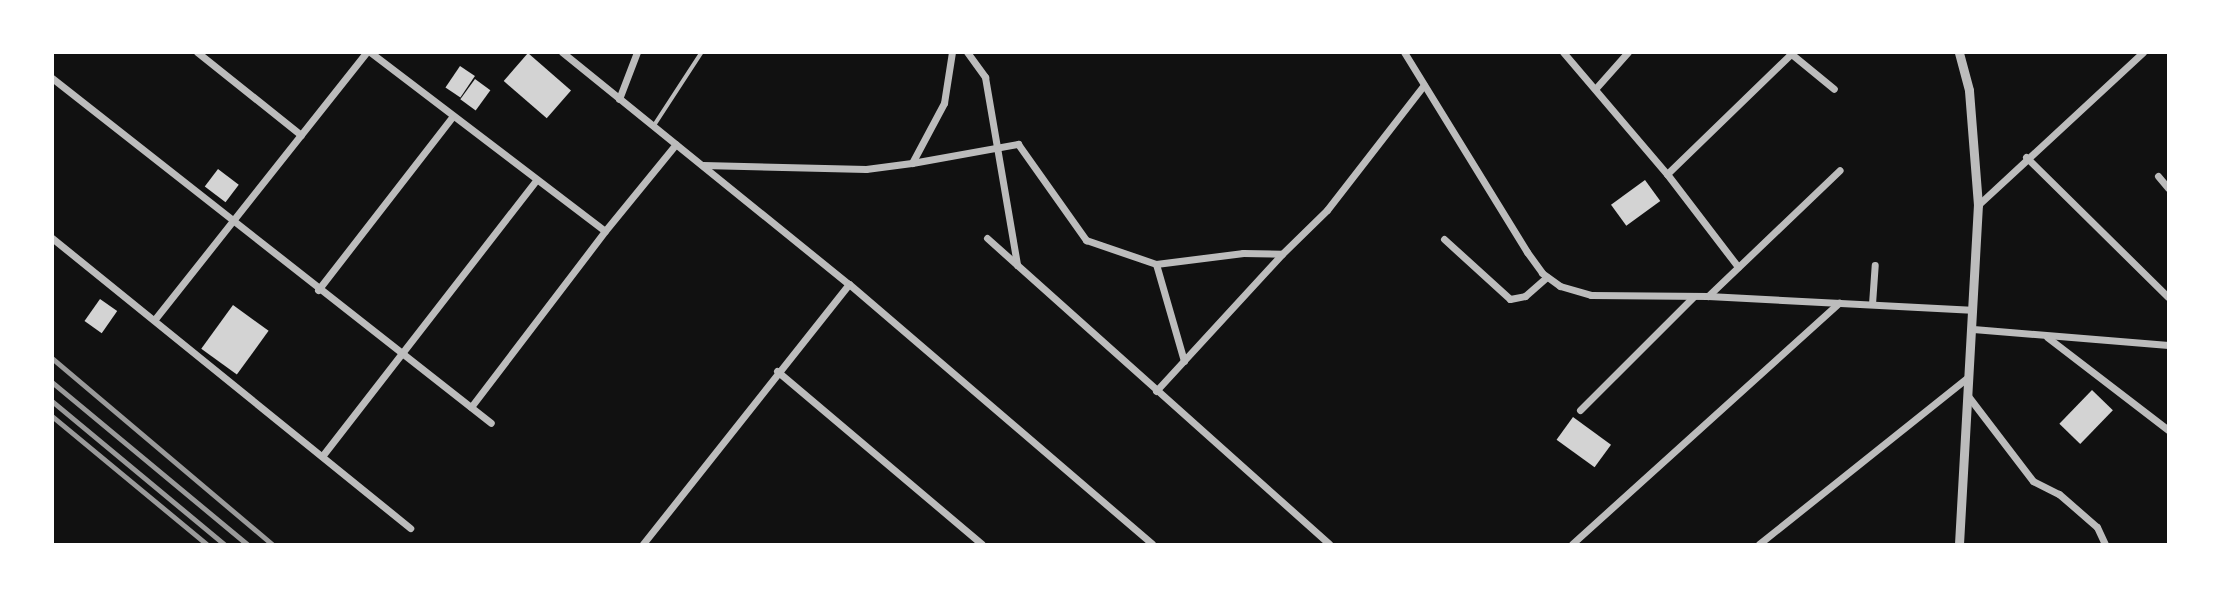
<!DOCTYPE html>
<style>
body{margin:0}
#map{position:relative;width:2221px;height:597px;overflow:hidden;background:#111;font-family:"Source Sans 3",sans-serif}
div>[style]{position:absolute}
.building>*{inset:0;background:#d3d3d3;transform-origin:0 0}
.service>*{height:3.5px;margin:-1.75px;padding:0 1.75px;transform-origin:1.75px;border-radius:1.75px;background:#bcbcbc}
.minor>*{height:7px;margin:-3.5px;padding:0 3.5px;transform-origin:3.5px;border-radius:3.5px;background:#bcbcbc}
.tertiary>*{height:9px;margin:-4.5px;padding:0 4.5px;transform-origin:4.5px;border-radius:4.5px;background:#bcbcbc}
.rail>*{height:4.5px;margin:-2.25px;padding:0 2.25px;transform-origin:2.25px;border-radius:2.25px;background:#9a9a9a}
span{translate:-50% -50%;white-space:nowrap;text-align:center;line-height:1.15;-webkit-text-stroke:5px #fff;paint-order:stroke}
.frame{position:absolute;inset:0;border:54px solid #fff;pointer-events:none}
</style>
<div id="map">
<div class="building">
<div style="left:528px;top:53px;width:57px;height:37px;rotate:41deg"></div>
<div style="left:460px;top:66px;width:18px;height:26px;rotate:34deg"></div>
<div style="left:475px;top:79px;width:19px;height:25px;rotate:36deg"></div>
<div style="left:218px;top:169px;width:26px;height:22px;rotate:37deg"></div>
<div style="left:1645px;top:180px;width:26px;height:42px;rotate:54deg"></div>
<div style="left:100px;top:299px;width:21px;height:27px;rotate:35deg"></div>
<div style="left:233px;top:305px;width:44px;height:54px;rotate:36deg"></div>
<div style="left:2092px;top:390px;width:29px;height:47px;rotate:44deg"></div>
<div style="left:1573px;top:417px;width:47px;height:28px;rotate:36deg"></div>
</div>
<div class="service">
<div style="left:655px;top:124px;width:86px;rotate:-56.9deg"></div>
</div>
<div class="minor">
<div style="left:197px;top:52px;width:133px;rotate:38.6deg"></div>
<div style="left:370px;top:52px;width:295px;rotate:37.3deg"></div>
<div style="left:605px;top:231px;width:112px;rotate:-50.8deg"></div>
<div style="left:562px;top:52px;width:369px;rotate:39deg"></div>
<div style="left:849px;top:284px;width:332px;rotate:128.4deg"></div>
<div style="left:967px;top:52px;width:31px;rotate:54deg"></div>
<div style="left:985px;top:77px;width:191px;rotate:80.3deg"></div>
<div style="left:1404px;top:52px;width:235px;rotate:58.4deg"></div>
<div style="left:1527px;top:252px;width:26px;rotate:54deg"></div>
<div style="left:1542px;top:273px;width:22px;rotate:36deg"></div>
<div style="left:1560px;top:286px;width:32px;rotate:16deg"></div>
<div style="left:1591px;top:295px;width:117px;rotate:0.5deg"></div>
<div style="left:1708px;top:296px;width:263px;rotate:3deg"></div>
<div style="left:1563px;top:52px;width:160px;rotate:49.6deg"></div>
<div style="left:1667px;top:174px;width:117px;rotate:52.6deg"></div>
<div style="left:1789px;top:52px;width:58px;rotate:39.4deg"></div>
<div style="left:52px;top:78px;width:558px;rotate:38.16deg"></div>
<div style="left:1596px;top:88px;width:48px;rotate:-48.4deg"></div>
<div style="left:619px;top:99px;width:50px;rotate:-69deg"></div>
<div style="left:2026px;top:157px;width:199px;rotate:44.6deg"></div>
<div style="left:912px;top:163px;width:108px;rotate:-10.2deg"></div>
<div style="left:1018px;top:144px;width:118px;rotate:54.7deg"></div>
<div style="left:1086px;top:240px;width:74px;rotate:18.9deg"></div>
<div style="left:1156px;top:264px;width:88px;rotate:-7.2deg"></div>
<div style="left:1243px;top:253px;width:39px;rotate:1deg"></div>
<div style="left:1282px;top:254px;width:63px;rotate:-44.4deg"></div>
<div style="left:1327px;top:210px;width:158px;rotate:-52.2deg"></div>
<div style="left:703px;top:165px;width:163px;rotate:1.4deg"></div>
<div style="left:866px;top:169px;width:46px;rotate:-7.4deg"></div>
<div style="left:912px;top:163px;width:68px;rotate:-61.9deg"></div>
<div style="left:944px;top:103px;width:52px;rotate:-81.1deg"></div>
<div style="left:1667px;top:174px;width:175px;rotate:-44.1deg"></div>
<div style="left:2158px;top:176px;width:16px;rotate:50deg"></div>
<div style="left:1978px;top:205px;width:225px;rotate:-42.8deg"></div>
<div style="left:52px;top:238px;width:461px;rotate:39deg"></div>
<div style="left:987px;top:238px;width:459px;rotate:41.8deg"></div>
<div style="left:1444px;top:239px;width:89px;rotate:42.3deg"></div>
<div style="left:1510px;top:299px;width:15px;rotate:-11deg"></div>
<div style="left:1525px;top:296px;width:29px;rotate:-41deg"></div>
<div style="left:1156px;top:264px;width:101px;rotate:73.9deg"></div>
<div style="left:849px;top:284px;width:399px;rotate:40.6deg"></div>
<div style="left:318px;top:290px;width:219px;rotate:-52.2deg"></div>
<div style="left:1708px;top:296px;width:182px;rotate:-43.7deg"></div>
<div style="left:1872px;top:304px;width:39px;rotate:-86deg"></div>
<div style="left:155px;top:319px;width:341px;rotate:-51.6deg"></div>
<div style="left:1973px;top:329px;width:196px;rotate:4.7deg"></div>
<div style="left:2047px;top:337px;width:153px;rotate:37.5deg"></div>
<div style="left:777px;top:371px;width:268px;rotate:40.2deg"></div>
<div style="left:1156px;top:391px;width:186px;rotate:-47.4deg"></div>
<div style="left:1968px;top:396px;width:107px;rotate:52.6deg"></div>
<div style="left:2033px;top:481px;width:29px;rotate:27deg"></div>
<div style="left:2059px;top:494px;width:50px;rotate:41deg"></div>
<div style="left:2097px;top:527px;width:19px;rotate:65deg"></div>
<div style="left:471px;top:407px;width:221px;rotate:-52.7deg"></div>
<div style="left:1580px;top:410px;width:161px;rotate:-45deg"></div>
<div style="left:323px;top:455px;width:346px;rotate:-52.2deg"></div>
<div style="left:1572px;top:544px;width:360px;rotate:-42.1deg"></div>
<div style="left:1759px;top:544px;width:268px;rotate:-38.6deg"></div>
</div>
<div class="tertiary">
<div style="left:1959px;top:544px;width:340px;rotate:-86.8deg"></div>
<div style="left:1978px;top:205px;width:115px;rotate:-94.5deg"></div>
<div style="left:1969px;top:90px;width:39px;rotate:-105deg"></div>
</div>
<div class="rail">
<div style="left:52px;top:358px;width:288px;rotate:40.2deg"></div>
<div style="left:52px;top:382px;width:254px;rotate:39.7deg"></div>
<div style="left:52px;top:401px;width:224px;rotate:39.7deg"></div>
<div style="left:52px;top:416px;width:201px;rotate:39.6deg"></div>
</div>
<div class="frame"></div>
</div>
